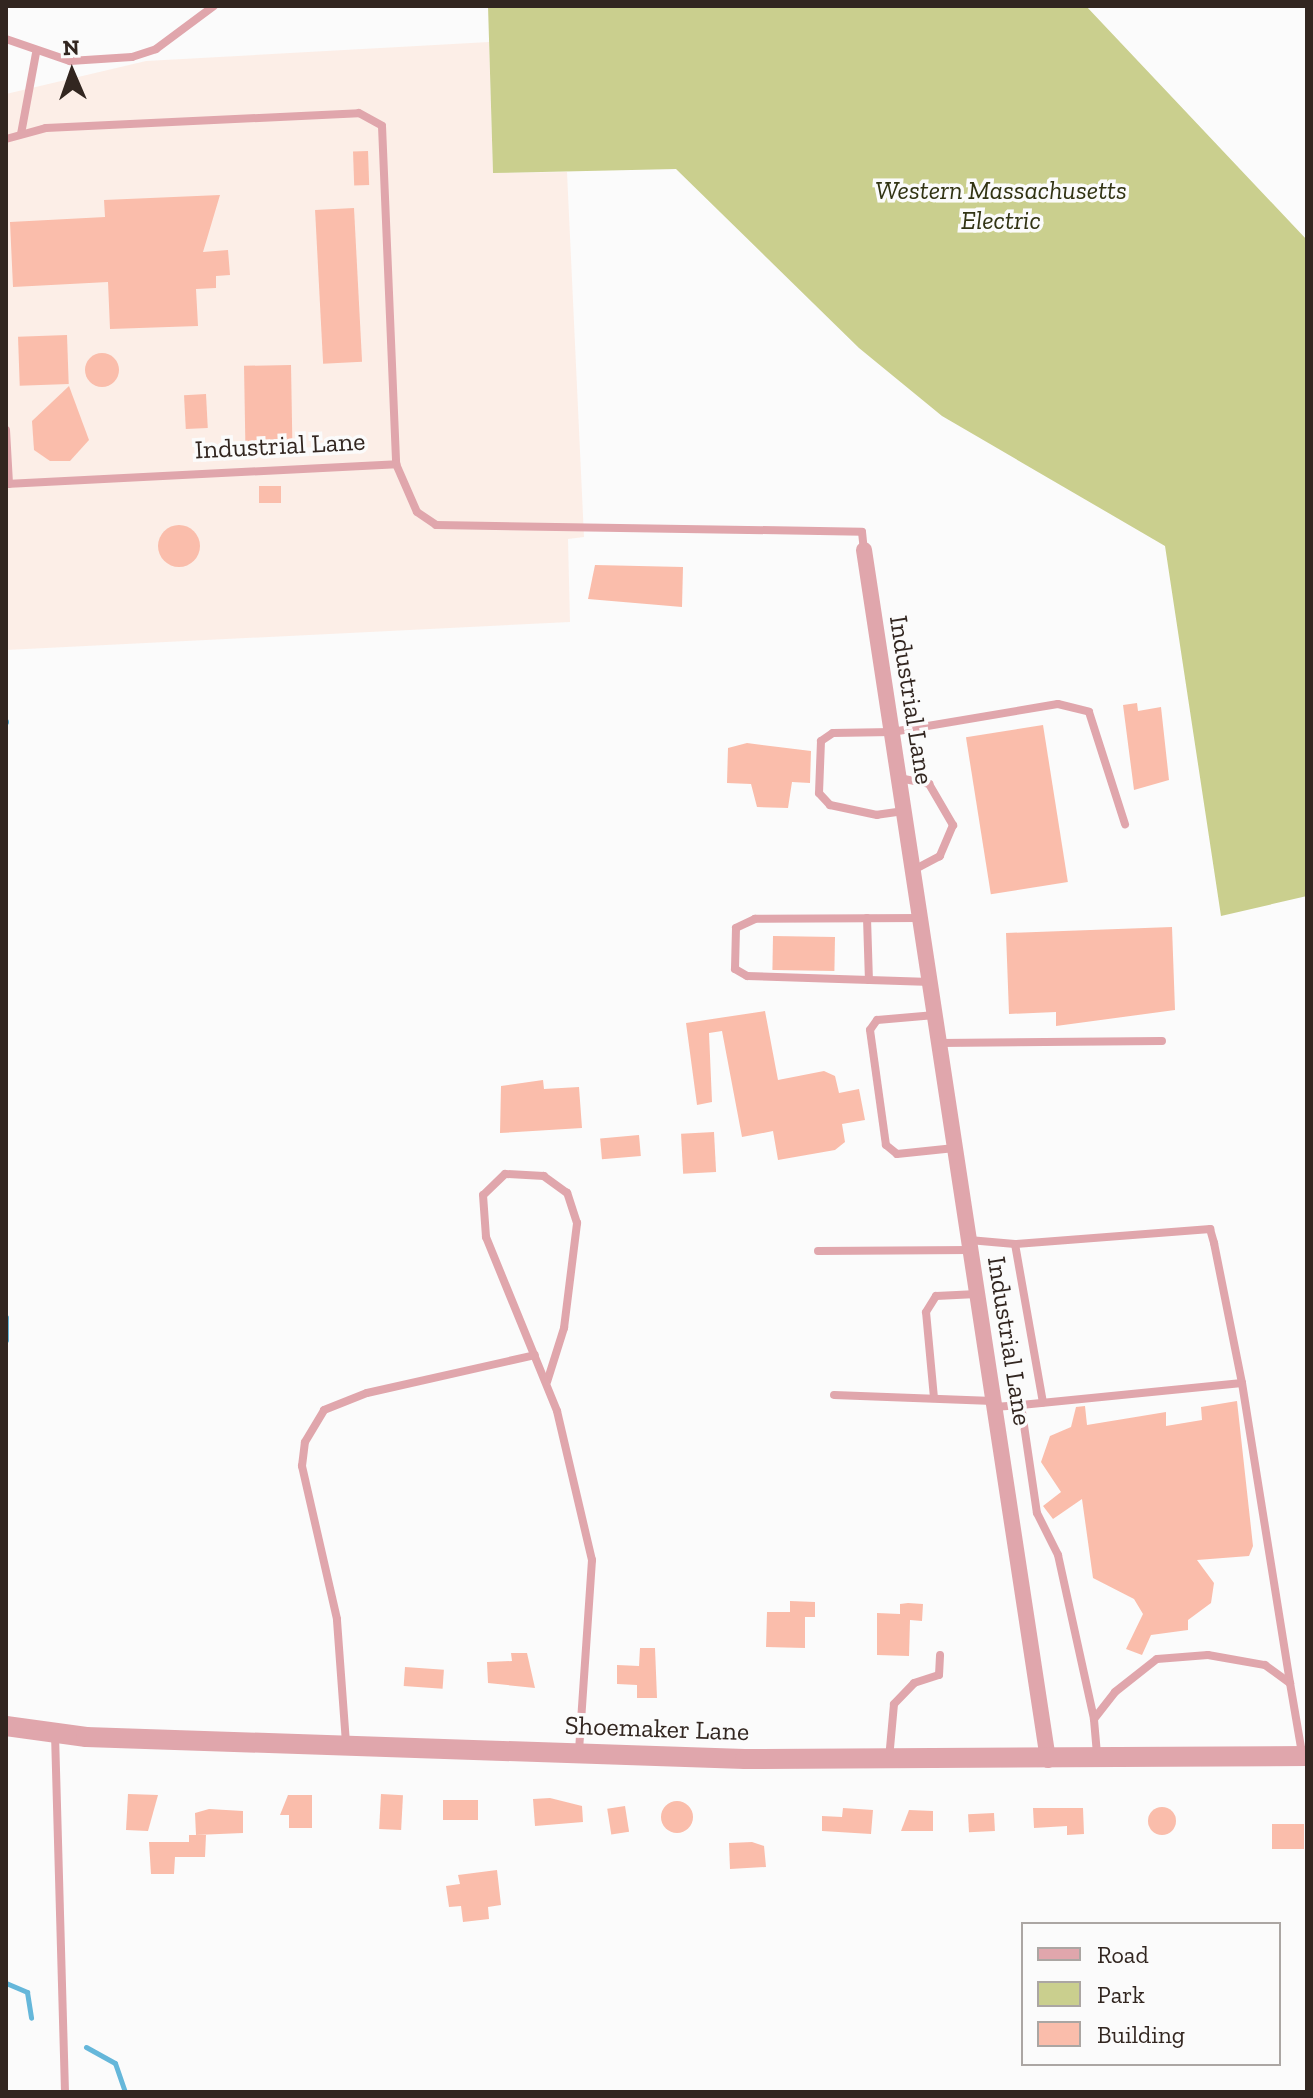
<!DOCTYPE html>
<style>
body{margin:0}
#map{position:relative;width:1313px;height:2098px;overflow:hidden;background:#fbfbfb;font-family:"Zilla Slab",serif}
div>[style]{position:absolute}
.industrial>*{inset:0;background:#fceee7}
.green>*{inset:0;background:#cacf8e}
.stream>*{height:5px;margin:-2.5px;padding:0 2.5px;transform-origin:2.5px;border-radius:2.5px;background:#65b7da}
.building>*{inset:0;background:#fabdab;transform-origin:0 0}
.round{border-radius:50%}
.service>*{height:8px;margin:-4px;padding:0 4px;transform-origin:4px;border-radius:4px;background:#e0a6ac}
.minor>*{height:16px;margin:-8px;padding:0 8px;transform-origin:8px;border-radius:8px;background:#e0a6ac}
.tertiary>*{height:20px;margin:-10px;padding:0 10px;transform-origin:10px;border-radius:10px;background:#e0a6ac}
span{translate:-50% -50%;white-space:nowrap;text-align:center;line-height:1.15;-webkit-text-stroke:7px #fbfbfb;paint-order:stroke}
.park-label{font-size:26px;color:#313313;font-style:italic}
.street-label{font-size:26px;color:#322620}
.frame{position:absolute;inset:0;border:8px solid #322620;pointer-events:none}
.legend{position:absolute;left:1021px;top:1922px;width:260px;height:144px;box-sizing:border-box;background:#fbfbfb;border:2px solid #aba6a3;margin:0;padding:10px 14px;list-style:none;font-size:24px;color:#322620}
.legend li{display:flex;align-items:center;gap:16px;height:40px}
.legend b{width:40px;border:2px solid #aba6a3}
.north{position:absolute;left:32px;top:32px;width:80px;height:80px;-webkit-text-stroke:6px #fbfbfb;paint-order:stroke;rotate:358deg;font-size:22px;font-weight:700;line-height:32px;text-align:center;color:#322620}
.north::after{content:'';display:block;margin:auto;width:28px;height:36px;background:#322620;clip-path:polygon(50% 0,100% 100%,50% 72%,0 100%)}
</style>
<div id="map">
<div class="industrial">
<div style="clip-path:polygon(489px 42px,493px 173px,567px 172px,584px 537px,568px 539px,570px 622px,6px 650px,6px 94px,146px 61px)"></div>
</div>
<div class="green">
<div style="clip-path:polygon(488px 6px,1086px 6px,1307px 240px,1307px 896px,1221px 916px,1165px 546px,942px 416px,859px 348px,676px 169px,493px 173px)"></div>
</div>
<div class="stream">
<div style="left:6px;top:722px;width:1px;rotate:-90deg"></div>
<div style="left:6px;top:1317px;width:23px;rotate:90deg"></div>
<div style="left:6px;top:1983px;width:23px;rotate:23deg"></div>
<div style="left:27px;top:1992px;width:26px;rotate:81deg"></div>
<div style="left:86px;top:2047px;width:33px;rotate:29deg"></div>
<div style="left:115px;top:2063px;width:31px;rotate:71deg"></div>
</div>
<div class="building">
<div style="left:368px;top:151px;width:34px;height:15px;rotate:88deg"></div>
<div style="clip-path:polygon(220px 195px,203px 252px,228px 250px,230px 275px,216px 276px,216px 288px,196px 289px,198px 326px,110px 329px,108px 282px,13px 287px,10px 222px,105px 217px,104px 200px)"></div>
<div style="left:354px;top:208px;width:154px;height:39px;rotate:87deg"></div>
<div style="left:67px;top:335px;width:49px;height:49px;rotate:88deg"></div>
<div class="round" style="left:85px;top:353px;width:34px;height:34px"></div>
<div style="left:291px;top:365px;width:89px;height:47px;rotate:89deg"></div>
<div style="clip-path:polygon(69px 386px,89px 440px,70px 461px,50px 461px,34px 450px,32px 421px)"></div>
<div style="left:206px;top:394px;width:34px;height:22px;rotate:87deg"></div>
<div style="left:259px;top:486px;width:22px;height:17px"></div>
<div class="round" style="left:158px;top:525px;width:42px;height:42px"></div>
<div style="clip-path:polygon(683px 567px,682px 607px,588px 599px,595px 565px)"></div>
<div style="clip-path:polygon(1137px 703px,1138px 711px,1161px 707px,1169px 780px,1134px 790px,1123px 705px)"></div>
<div style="left:1043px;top:725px;width:159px;height:78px;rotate:81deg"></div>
<div style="clip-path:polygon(747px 743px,811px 751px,810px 783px,792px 782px,788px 808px,757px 807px,751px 784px,727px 783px,728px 748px)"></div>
<div style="clip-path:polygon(1172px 927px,1175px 1010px,1056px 1026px,1056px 1012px,1009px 1014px,1006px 933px)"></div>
<div style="left:773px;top:936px;width:62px;height:34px;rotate:1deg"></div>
<div style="clip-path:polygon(765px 1011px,778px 1080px,824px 1071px,835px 1076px,839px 1093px,859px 1089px,865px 1120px,842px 1124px,845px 1142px,835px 1150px,778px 1160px,773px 1131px,742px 1137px,722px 1031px,709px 1033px,712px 1102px,697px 1105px,686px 1023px)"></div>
<div style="clip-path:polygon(543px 1080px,544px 1089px,579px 1087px,582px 1128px,500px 1133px,501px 1086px)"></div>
<div style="left:714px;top:1132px;width:40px;height:33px;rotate:87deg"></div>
<div style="left:639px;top:1135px;width:21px;height:39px;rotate:85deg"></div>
<div style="clip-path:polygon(1237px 1401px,1253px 1546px,1249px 1556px,1197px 1560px,1214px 1583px,1211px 1603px,1188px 1620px,1188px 1630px,1151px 1635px,1142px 1655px,1126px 1649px,1143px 1614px,1134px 1599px,1093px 1578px,1082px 1499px,1053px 1519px,1043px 1506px,1061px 1492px,1041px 1462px,1050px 1436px,1071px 1427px,1076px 1407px,1085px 1406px,1087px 1425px,1166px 1412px,1166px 1426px,1202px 1420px,1201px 1407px)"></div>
<div style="clip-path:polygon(790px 1601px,815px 1602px,815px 1617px,805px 1617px,805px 1648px,766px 1647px,767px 1612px,790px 1612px)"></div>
<div style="clip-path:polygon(908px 1603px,923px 1604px,922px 1621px,910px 1620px,909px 1656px,877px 1655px,877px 1613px,900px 1614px,900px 1604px)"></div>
<div style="clip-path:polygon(640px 1648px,655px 1648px,657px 1698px,637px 1698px,637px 1685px,617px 1684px,617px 1665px,639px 1666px)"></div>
<div style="clip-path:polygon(511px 1653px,527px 1653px,535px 1688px,488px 1683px,487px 1662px,512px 1661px)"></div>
<div style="left:405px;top:1667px;width:39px;height:19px;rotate:4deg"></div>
<div style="clip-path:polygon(128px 1794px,158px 1795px,148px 1831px,126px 1830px)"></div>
<div style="left:381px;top:1794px;width:22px;height:35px;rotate:3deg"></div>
<div style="clip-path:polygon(288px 1795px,312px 1795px,312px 1828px,289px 1828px,289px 1815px,280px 1815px)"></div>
<div style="clip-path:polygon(550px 1798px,582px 1806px,583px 1822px,535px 1826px,533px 1799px)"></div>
<div style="left:443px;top:1800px;width:35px;height:20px"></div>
<div class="round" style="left:661px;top:1801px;width:32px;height:32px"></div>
<div style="left:625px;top:1806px;width:26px;height:18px;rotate:81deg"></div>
<div class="round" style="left:1148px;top:1807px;width:28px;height:28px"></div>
<div style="clip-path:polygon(843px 1808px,873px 1810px,871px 1834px,822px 1831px,822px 1816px,842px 1817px)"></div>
<div style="clip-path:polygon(1033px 1808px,1083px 1808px,1084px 1834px,1067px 1835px,1067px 1826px,1034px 1828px)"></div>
<div style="clip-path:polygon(209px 1809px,243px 1811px,243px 1833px,196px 1835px,195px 1813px)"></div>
<div style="clip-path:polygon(909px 1810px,933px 1811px,933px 1831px,901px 1831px)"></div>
<div style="left:994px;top:1813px;width:18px;height:26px;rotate:87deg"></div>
<div style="left:1272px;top:1824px;width:32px;height:25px"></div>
<div style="clip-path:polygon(189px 1835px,206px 1835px,205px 1857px,175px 1857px,174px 1874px,151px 1874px,149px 1842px,189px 1842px)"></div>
<div style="clip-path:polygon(752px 1842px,764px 1846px,766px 1867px,730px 1869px,729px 1843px)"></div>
<div style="clip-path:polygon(497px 1870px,501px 1905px,488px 1907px,489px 1919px,463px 1922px,461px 1906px,449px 1907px,446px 1886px,460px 1884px,458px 1875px)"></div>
</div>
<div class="service">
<div style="left:6px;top:39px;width:68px;rotate:19deg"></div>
<div style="left:70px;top:61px;width:62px;rotate:-3.7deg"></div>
<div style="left:132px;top:57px;width:25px;rotate:-18deg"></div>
<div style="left:156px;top:49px;width:72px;rotate:-36.6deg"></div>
<div style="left:21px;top:134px;width:82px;rotate:-79.5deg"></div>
<div style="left:6px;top:139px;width:41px;rotate:-15.4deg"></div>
<div style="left:46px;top:128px;width:313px;rotate:-2.7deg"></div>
<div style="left:359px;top:113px;width:26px;rotate:29deg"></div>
<div style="left:382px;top:126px;width:338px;rotate:87.6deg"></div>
<div style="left:6px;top:430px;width:54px;rotate:86.8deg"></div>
<div style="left:6px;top:484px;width:391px;rotate:-2.9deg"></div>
<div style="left:396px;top:464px;width:52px;rotate:66.4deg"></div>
<div style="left:417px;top:512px;width:23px;rotate:34deg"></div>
<div style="left:436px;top:525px;width:426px;rotate:0.9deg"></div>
<div style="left:862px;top:532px;width:18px;rotate:84deg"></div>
<div style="left:899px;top:778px;width:31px;rotate:11deg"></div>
<div style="left:929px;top:784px;width:48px;rotate:59.7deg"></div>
<div style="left:953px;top:825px;width:34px;rotate:113deg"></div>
<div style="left:940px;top:856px;width:30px;rotate:152deg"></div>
<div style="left:904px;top:811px;width:27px;rotate:172deg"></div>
<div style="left:877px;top:815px;width:48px;rotate:-168deg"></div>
<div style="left:830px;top:805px;width:16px;rotate:-133deg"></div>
<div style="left:819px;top:793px;width:52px;rotate:-87.8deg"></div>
<div style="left:821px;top:741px;width:14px;rotate:-34deg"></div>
<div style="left:833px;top:733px;width:59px;rotate:-1deg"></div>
<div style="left:892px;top:732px;width:168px;rotate:-9.6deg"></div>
<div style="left:1058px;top:704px;width:32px;rotate:14deg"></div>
<div style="left:1089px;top:712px;width:118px;rotate:72.2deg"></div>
<div style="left:867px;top:918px;width:62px;rotate:88.2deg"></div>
<div style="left:920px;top:918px;width:165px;rotate:179.7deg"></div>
<div style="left:755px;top:919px;width:21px;rotate:155deg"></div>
<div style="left:736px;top:928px;width:41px;rotate:91.4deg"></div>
<div style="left:735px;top:969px;width:14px;rotate:30deg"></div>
<div style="left:747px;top:976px;width:184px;rotate:1.9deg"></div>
<div style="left:935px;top:1015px;width:58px;rotate:175.1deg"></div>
<div style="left:877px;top:1020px;width:12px;rotate:125deg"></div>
<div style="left:870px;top:1030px;width:116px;rotate:82.1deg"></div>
<div style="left:886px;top:1145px;width:14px;rotate:39deg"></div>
<div style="left:897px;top:1154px;width:58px;rotate:-5.9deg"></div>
<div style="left:940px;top:1043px;width:222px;rotate:-0.5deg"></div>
<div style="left:969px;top:1240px;width:46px;rotate:5deg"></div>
<div style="left:1015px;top:1244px;width:196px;rotate:-4.4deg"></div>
<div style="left:1210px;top:1229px;width:15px;rotate:74deg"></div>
<div style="left:1214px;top:1243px;width:143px;rotate:78.7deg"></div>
<div style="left:1242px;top:1383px;width:222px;rotate:174.3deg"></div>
<div style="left:1015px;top:1244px;width:161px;rotate:80deg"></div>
<div style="left:818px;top:1251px;width:152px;rotate:-0.4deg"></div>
<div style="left:547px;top:1382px;width:57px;rotate:-72.5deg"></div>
<div style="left:564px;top:1328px;width:106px;rotate:-82.9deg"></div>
<div style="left:577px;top:1223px;width:32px;rotate:-108deg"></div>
<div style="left:567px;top:1193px;width:29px;rotate:-144deg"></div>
<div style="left:544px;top:1176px;width:39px;rotate:-177deg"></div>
<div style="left:505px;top:1174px;width:30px;rotate:136deg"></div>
<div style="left:483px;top:1195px;width:42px;rotate:85.9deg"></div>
<div style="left:486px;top:1237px;width:188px;rotate:67.8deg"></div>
<div style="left:557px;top:1411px;width:153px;rotate:76.8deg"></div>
<div style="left:592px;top:1560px;width:191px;rotate:93.9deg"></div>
<div style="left:1242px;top:1383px;width:304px;rotate:80.9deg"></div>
<div style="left:834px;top:1395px;width:159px;rotate:2.2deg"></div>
<div style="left:934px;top:1398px;width:86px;rotate:-95.3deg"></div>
<div style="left:926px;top:1312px;width:19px;rotate:-58deg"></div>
<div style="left:936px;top:1296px;width:41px;rotate:-2.8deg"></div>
<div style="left:994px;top:1407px;width:27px;rotate:-4deg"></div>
<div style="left:1021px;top:1405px;width:109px;rotate:81.6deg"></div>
<div style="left:1037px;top:1513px;width:47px;rotate:63.4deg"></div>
<div style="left:1058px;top:1555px;width:168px;rotate:77.6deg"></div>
<div style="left:55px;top:1734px;width:358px;rotate:88.4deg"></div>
<div style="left:346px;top:1743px;width:124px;rotate:-94.2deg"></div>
<div style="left:337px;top:1619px;width:157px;rotate:-102.9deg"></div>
<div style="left:302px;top:1466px;width:24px;rotate:-83deg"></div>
<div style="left:305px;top:1442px;width:37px;rotate:-59deg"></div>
<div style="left:324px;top:1410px;width:46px;rotate:-21.6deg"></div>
<div style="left:367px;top:1393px;width:172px;rotate:-12.7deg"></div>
<div style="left:1097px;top:1754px;width:35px;rotate:-95deg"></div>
<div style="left:1094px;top:1719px;width:34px;rotate:-52deg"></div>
<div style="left:1115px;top:1692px;width:53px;rotate:-38.2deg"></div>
<div style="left:1157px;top:1659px;width:51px;rotate:-4.5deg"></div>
<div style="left:1208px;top:1655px;width:58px;rotate:10deg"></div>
<div style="left:1265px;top:1665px;width:31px;rotate:36deg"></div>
<div style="left:1290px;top:1683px;width:71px;rotate:80.3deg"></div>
<div style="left:889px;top:1759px;width:55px;rotate:-84.8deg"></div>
<div style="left:894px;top:1704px;width:29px;rotate:-46deg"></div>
<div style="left:914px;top:1683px;width:26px;rotate:-18deg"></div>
<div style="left:939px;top:1675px;width:20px;rotate:-87deg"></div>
</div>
<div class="minor">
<div style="left:864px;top:550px;width:1224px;rotate:81.35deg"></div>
</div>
<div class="tertiary">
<div style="left:6px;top:1726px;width:81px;rotate:7.8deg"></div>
<div style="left:86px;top:1737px;width:659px;rotate:1.91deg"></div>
<div style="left:745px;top:1759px;width:562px;rotate:-0.31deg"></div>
</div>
<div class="park-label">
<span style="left:1001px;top:206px">Western Massachusetts<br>Electric</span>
</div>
<div class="street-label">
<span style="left:280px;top:446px;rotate:-3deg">Industrial Lane</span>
<span style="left:911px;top:700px;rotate:81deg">Industrial Lane</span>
<span style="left:1009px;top:1341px;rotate:81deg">Industrial Lane</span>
<span style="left:657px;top:1729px;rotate:2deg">Shoemaker Lane</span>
</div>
<div class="frame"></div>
<ul class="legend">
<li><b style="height:10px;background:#e0a6ac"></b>Road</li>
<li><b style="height:22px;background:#cacf8e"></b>Park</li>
<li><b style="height:22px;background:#fabdab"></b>Building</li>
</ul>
<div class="north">N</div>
</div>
